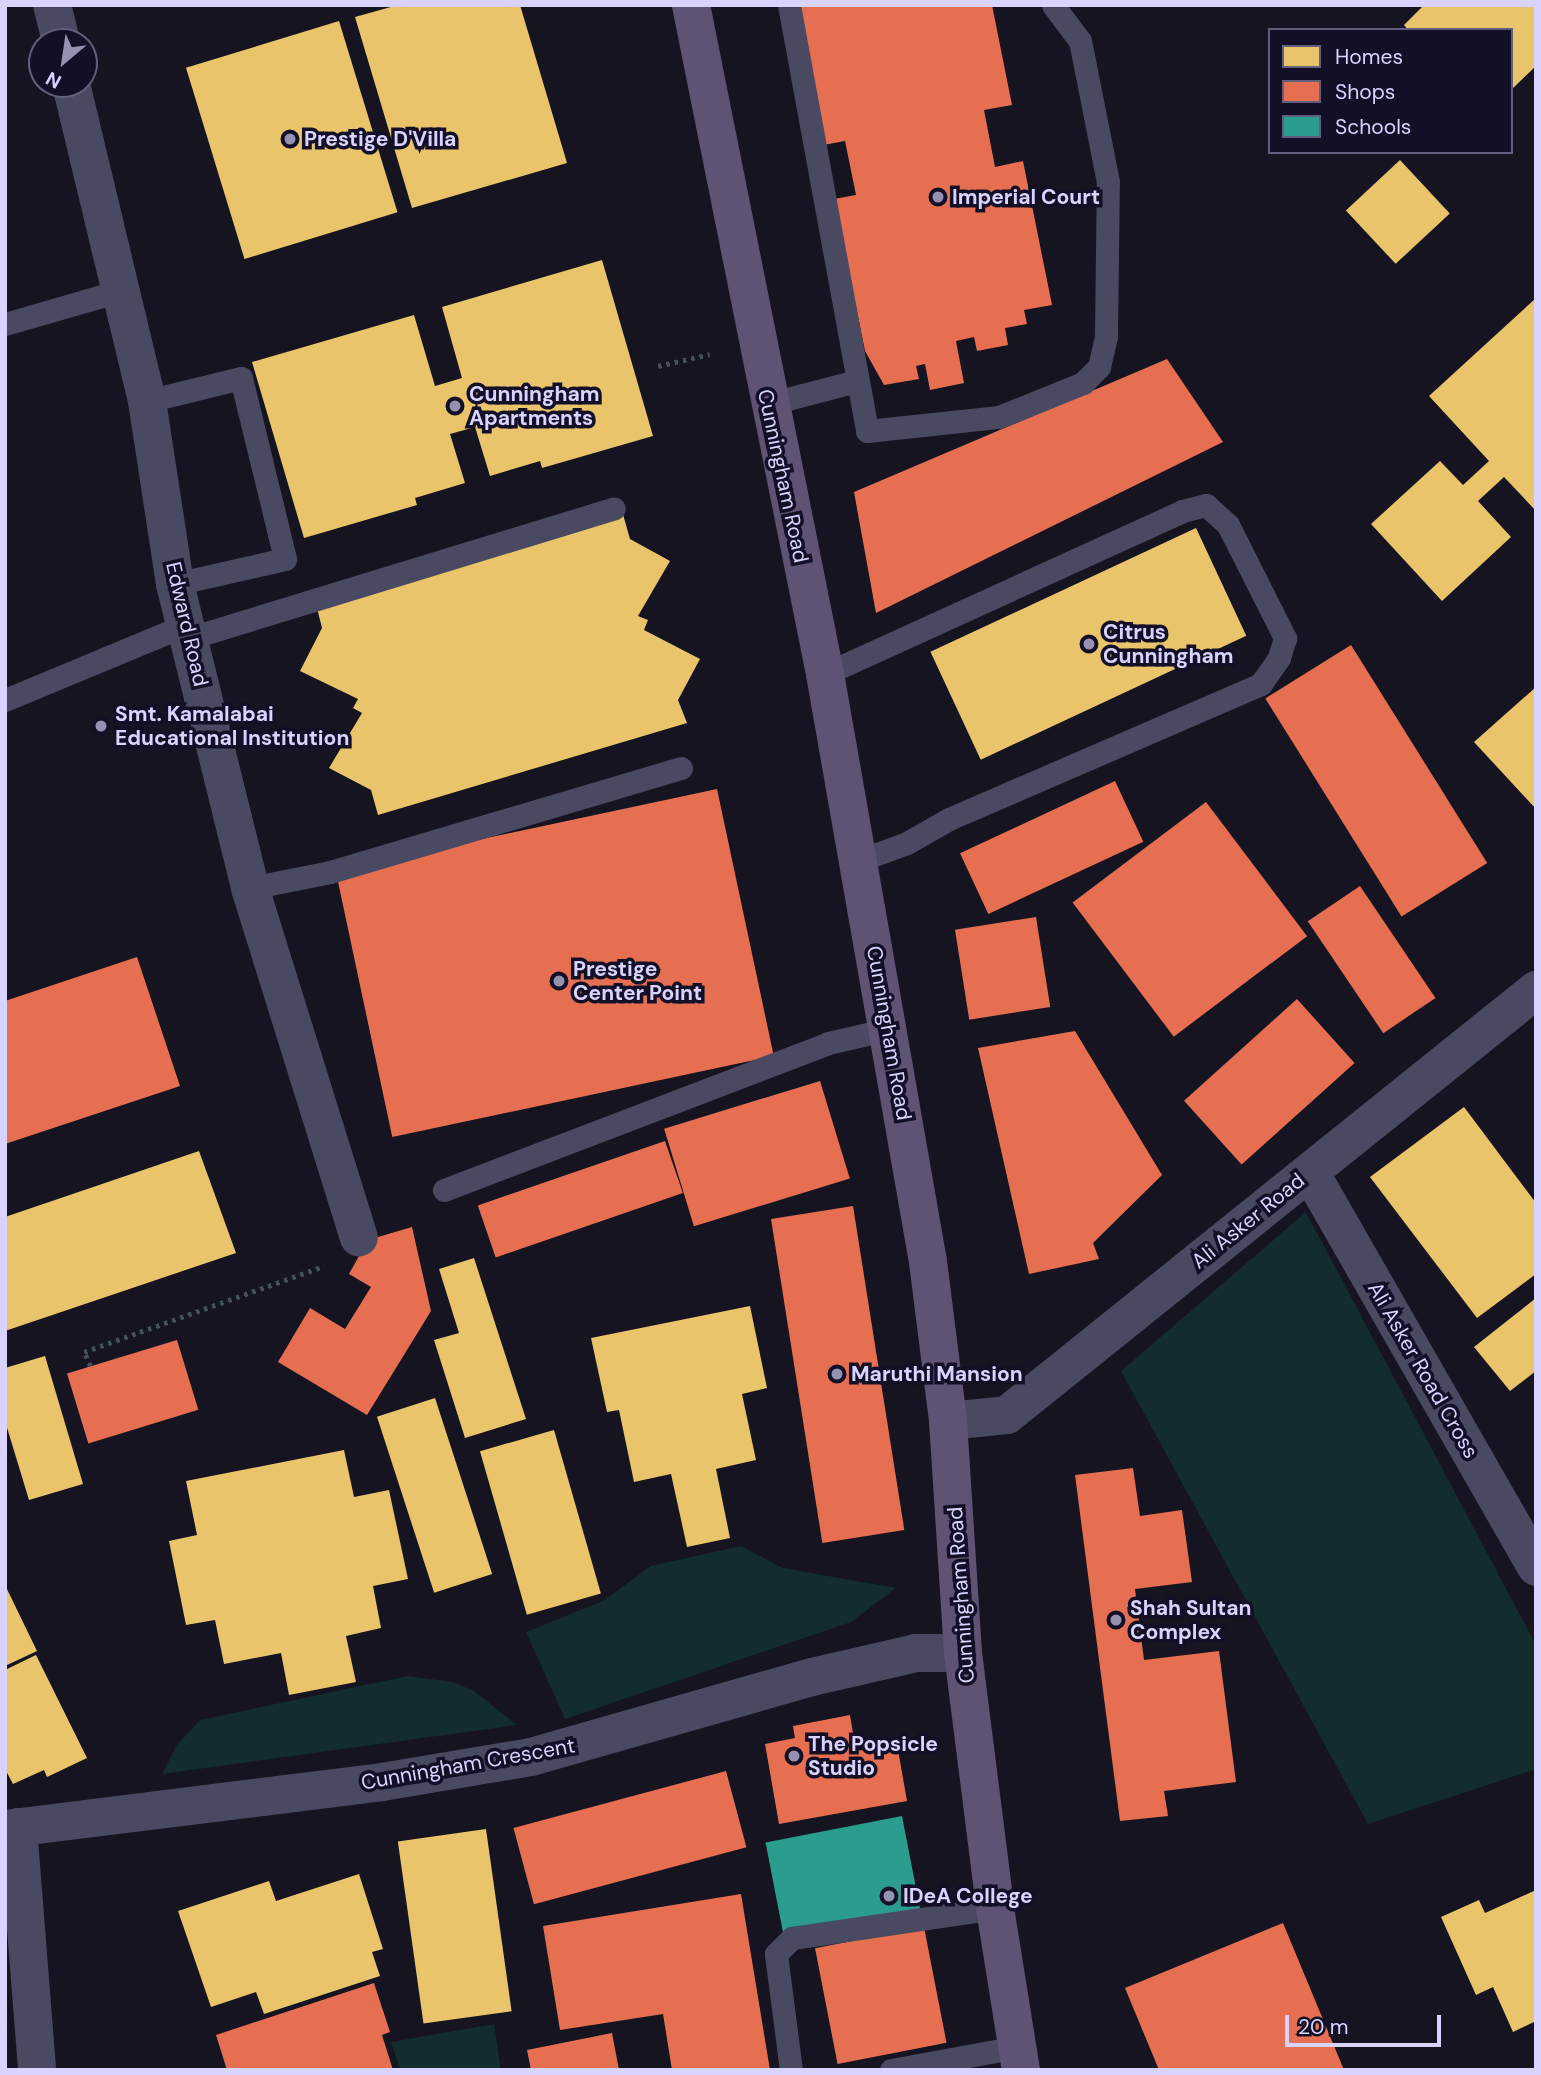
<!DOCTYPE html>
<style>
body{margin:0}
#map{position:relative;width:1541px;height:2075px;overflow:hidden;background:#161421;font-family:"DM Sans",sans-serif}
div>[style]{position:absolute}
.green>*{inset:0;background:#132c2d}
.homes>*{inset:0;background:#e9c46a;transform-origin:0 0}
.shops>*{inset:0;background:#e76f51;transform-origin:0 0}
.schools>*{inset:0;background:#2a9d8f;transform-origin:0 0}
.path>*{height:4.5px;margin-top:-2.25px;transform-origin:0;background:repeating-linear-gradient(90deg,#44505f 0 3.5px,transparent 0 8.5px)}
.service>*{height:23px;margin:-11.5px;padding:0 11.5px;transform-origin:11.5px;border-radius:11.5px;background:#4a4962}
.minor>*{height:38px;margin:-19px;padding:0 19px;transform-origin:19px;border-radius:19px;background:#4a4962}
.tertiary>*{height:38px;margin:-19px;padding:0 19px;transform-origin:19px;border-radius:19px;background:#4a4962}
.primary>*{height:38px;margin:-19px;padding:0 19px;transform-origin:19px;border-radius:19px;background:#5e5373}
.dots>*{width:19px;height:19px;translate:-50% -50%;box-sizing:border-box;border:4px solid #130f26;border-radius:50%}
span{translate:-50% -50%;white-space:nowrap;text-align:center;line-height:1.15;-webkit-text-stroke:7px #130f26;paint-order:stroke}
.poi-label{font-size:21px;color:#d9d4ff;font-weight:700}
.left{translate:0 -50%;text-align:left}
.street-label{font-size:21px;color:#d9d4ff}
.frame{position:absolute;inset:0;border:7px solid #d9d4ff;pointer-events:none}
.legend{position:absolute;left:1268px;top:28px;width:245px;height:126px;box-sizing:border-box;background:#130f26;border:2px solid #625e7d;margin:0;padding:9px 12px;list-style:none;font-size:21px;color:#d9d4ff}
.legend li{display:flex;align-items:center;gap:14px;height:35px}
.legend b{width:35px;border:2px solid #625e7d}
.north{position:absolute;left:28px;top:28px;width:70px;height:70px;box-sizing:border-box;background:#130f26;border:2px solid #625e7d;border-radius:50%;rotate:209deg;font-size:19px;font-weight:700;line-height:28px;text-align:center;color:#d9d4ff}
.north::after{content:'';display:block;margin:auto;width:24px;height:32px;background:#9591b1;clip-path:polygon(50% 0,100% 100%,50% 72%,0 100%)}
.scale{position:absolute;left:1285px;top:2015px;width:156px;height:32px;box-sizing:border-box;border:4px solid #d9d4ff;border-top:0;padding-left:9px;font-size:21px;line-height:24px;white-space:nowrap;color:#d9d4ff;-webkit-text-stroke:5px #130f26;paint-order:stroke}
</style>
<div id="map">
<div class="green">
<div style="clip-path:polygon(1306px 1212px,1536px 1645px,1536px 1769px,1368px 1824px,1121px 1371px)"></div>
<div style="clip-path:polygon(741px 1546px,783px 1568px,896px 1588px,851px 1622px,565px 1719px,526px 1632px,603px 1601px,651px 1566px)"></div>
<div style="clip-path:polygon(408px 1676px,453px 1682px,474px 1691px,517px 1725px,162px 1774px,177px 1745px,200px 1720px)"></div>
<div style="clip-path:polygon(494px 2024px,501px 2070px,400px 2070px,391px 2042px)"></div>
</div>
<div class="homes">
<div style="clip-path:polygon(398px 5px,520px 5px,567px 163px,412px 208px,355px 17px)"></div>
<div style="clip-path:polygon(1424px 5px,1536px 5px,1536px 66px,1511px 90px,1511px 30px,1408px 30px,1404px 25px)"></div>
<div style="left:339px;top:21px;width:200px;height:160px;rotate:73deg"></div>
<div style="left:1400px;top:160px;width:73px;height:74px;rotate:47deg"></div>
<div style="clip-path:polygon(602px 260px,653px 436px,542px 468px,540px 461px,490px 476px,475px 427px,450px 434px,465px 483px,415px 498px,417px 505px,304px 538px,252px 362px,414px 315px,435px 386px,462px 378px,442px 307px)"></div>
<div style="clip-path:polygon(1536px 298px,1536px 511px,1504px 477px,1478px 501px,1511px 537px,1442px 601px,1371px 524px,1440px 461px,1463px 485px,1489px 461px,1429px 396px)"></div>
<div style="clip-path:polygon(622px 511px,630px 539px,670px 561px,638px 616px,648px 620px,644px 630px,700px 659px,678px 700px,687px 723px,378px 815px,371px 790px,329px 768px,362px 713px,353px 708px,358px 699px,300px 671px,322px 628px,316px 604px)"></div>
<div style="left:1196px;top:528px;width:119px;height:293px;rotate:65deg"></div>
<div style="clip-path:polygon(1536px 687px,1536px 809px,1474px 742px)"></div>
<div style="clip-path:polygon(1464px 1107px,1536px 1203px,1536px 1274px,1477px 1318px,1370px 1177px)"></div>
<div style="clip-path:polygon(199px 1151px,236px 1253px,5px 1331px,5px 1217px)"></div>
<div style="clip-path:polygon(474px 1258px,526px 1419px,465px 1438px,434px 1340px,459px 1333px,439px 1269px)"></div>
<div style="clip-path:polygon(1536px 1298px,1536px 1371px,1510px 1391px,1474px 1347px)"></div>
<div style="clip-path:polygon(750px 1306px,767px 1388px,742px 1394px,756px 1460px,716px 1469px,730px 1538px,687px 1547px,671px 1474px,634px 1482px,619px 1410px,607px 1412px,591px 1338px)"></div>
<div style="clip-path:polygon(45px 1356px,83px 1484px,29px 1500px,5px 1421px,5px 1368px)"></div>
<div style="left:435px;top:1398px;width:185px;height:61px;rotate:72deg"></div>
<div style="left:554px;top:1430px;width:170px;height:77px;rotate:74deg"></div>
<div style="clip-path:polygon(344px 1450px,354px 1497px,389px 1490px,408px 1579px,373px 1586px,381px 1628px,346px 1636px,356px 1682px,289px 1695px,281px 1653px,224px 1664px,215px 1620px,186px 1625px,169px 1541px,197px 1535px,186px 1481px)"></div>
<div style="clip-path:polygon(5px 1585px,37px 1651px,5px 1666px)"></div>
<div style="clip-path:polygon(36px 1655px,87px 1758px,47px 1777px,44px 1770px,13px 1784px,5px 1769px,5px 1670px)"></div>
<div style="left:486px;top:1829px;width:184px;height:89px;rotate:82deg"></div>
<div style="clip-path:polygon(359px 1874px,383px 1949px,372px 1952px,380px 1976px,264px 2014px,256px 1992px,211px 2007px,178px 1911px,269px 1881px,276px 1901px)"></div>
<div style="clip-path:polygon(1536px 1890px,1536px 2021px,1513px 2032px,1493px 1987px,1476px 1995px,1441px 1917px,1479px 1900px,1485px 1913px)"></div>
</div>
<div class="shops">
<div style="clip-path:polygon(796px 5px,992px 5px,1012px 105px,984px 110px,995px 167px,1023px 161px,1052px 305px,1024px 310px,1027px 324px,1005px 328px,1008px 345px,977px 351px,974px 337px,956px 341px,964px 383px,930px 390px,925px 364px,916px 366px,919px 379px,884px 385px,865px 351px,834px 199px,856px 195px,845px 141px,823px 145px)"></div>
<div style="clip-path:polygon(1167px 359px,1223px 442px,876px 613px,854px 492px)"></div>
<div style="left:1351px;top:645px;width:257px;height:101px;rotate:58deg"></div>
<div style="left:1115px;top:781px;width:67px;height:171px;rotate:65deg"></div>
<div style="left:717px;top:789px;width:273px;height:390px;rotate:78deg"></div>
<div style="left:1206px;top:802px;width:168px;height:167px;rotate:53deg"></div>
<div style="left:1360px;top:886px;width:135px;height:63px;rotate:56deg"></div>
<div style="left:1036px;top:917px;width:91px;height:82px;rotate:81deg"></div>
<div style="clip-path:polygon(137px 957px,180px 1086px,5px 1144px,5px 1001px)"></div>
<div style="left:1297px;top:999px;width:86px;height:152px;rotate:48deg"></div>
<div style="clip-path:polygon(1075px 1031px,1162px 1175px,1093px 1243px,1099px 1259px,1029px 1274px,978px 1048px)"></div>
<div style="left:820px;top:1081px;width:102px;height:163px;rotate:73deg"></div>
<div style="left:665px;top:1141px;width:55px;height:198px;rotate:71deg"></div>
<div style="left:853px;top:1206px;width:328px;height:83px;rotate:81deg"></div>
<div style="clip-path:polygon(412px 1227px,431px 1311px,367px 1415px,278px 1362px,310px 1308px,345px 1329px,371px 1287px,349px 1274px,368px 1240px)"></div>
<div style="left:177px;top:1340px;width:73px;height:115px;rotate:73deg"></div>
<div style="clip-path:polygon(1133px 1468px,1140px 1516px,1182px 1510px,1192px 1582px,1135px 1589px,1144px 1660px,1219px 1651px,1236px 1782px,1164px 1791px,1168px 1816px,1120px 1821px,1075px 1475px)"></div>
<div style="clip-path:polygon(850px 1715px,856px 1751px,897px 1744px,907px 1801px,779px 1824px,765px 1744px,795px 1738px,793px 1726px)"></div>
<div style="left:726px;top:1771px;width:79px;height:220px;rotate:75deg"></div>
<div style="clip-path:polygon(741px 1894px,770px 2070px,672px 2070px,663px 2014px,560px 2030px,543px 1926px)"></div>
<div style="clip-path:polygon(1283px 1923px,1344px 2070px,1159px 2070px,1125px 1988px)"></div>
<div style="left:924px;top:1927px;width:118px;height:111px;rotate:79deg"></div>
<div style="clip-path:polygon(374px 1983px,390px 2032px,382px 2035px,393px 2070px,227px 2070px,216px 2035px)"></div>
<div style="clip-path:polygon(612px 2033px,619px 2070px,531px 2070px,527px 2050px)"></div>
</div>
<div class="schools">
<div style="left:902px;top:1816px;width:101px;height:139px;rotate:79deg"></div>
</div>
<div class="path">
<div style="left:658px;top:366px;width:53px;rotate:-13deg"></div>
<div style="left:90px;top:1366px;width:15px;rotate:-113deg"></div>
<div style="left:84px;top:1352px;width:255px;rotate:-19.7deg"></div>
</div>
<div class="service">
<div style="left:789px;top:5px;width:433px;rotate:79.6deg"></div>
<div style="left:867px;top:431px;width:133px;rotate:-6.1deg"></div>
<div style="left:999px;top:417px;width:91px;rotate:-22deg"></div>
<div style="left:1083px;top:383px;width:23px;rotate:-45deg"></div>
<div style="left:1099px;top:367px;width:32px;rotate:-77deg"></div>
<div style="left:1106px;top:336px;width:154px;rotate:-89.3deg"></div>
<div style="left:1108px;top:182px;width:144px;rotate:-101.2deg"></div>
<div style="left:1080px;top:41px;width:45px;rotate:-126.9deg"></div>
<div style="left:5px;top:324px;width:123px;rotate:-16.1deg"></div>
<div style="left:147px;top:401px;width:97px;rotate:-13.7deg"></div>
<div style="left:241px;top:378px;width:186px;rotate:76.3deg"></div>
<div style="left:285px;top:559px;width:113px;rotate:167.2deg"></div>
<div style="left:768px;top:404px;width:91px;rotate:-14.6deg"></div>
<div style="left:190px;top:638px;width:443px;rotate:-17deg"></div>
<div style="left:825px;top:674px;width:392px;rotate:-24.5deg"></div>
<div style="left:1182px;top:511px;width:25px;rotate:-14deg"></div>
<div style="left:1206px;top:505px;width:30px;rotate:42deg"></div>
<div style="left:1228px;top:525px;width:127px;rotate:63.2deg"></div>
<div style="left:1285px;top:638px;width:21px;rotate:107deg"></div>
<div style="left:1279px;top:658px;width:32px;rotate:125deg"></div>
<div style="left:1261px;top:684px;width:340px;rotate:156.6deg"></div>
<div style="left:949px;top:819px;width:48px;rotate:150.3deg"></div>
<div style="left:907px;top:843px;width:52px;rotate:159.8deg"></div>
<div style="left:5px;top:700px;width:195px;rotate:-22.6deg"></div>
<div style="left:250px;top:888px;width:82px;rotate:-11.3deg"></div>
<div style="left:330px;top:872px;width:366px;rotate:-16.5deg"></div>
<div style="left:444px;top:1190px;width:411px;rotate:-20.9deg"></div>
<div style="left:828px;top:1043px;width:63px;rotate:-12.9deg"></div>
<div style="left:791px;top:2070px;width:117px;rotate:-97.4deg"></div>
<div style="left:776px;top:1954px;width:23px;rotate:-45deg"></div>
<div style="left:792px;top:1938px;width:205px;rotate:-8.4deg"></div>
<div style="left:891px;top:2070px;width:128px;rotate:-10.3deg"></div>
</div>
<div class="minor">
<div style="left:52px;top:5px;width:38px;rotate:76deg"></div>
<div style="left:71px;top:84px;width:326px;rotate:76.5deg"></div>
<div style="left:147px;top:401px;width:185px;rotate:81.3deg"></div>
<div style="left:175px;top:584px;width:313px;rotate:76.1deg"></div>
<div style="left:250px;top:888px;width:366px;rotate:72.7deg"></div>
<div style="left:1310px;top:1172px;width:455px;rotate:60.2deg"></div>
<div style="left:18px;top:1827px;width:244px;rotate:85.5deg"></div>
<div style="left:5px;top:1829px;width:380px;rotate:-7.1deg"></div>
<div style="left:382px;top:1782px;width:151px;rotate:-9.5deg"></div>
<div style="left:531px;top:1757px;width:292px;rotate:-15.9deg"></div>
<div style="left:812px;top:1677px;width:107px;rotate:-13deg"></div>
<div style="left:916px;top:1653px;width:47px"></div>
</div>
<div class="tertiary">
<div style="left:948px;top:1421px;width:59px;rotate:-5.8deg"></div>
<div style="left:1007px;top:1415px;width:679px;rotate:-38.78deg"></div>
</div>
<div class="primary">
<div style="left:691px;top:5px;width:682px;rotate:78.67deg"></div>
<div style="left:825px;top:674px;width:597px;rotate:80.06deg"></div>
<div style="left:928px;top:1262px;width:160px;rotate:82.8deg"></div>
<div style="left:948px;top:1421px;width:232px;rotate:86.3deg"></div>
<div style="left:963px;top:1653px;width:257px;rotate:82.8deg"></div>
<div style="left:995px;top:1908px;width:164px;rotate:80.9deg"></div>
</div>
<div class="dots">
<div style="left:290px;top:139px;background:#9591b1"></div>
<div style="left:938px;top:197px;background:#9591b1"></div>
<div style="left:455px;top:406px;background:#9591b1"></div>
<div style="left:1089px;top:644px;background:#9591b1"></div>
<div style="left:101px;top:726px;background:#9591b1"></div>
<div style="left:559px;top:981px;background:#9591b1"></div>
<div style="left:837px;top:1374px;background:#9591b1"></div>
<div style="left:1116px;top:1620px;background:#9591b1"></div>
<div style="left:794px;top:1756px;background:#9591b1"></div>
<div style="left:889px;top:1896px;background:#9591b1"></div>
</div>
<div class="poi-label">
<span class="left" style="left:304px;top:139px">Prestige D'Villa</span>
<span class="left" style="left:952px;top:197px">Imperial Court</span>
<span class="left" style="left:469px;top:406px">Cunningham<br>Apartments</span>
<span class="left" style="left:1103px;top:644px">Citrus<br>Cunningham</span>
<span class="left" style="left:115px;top:726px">Smt. Kamalabai<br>Educational Institution</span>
<span class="left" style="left:573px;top:981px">Prestige<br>Center Point</span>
<span class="left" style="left:851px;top:1374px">Maruthi Mansion</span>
<span class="left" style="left:1130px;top:1620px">Shah Sultan<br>Complex</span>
<span class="left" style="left:808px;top:1756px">The Popsicle<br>Studio</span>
<span class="left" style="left:903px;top:1896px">IDeA College</span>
</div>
<div class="street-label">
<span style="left:783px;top:476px;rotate:78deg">Cunningham Road</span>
<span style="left:187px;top:624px;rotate:77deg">Edward Road</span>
<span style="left:889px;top:1033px;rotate:80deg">Cunningham Road</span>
<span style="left:1248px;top:1221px;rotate:-39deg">Ali Asker Road</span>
<span style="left:1423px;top:1370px;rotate:60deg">Ali Asker Road Cross</span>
<span style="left:961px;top:1595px;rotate:-94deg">Cunningham Road</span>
<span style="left:468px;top:1764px;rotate:-10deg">Cunningham Crescent</span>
</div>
<div class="frame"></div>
<ul class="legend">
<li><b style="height:19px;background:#e9c46a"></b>Homes</li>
<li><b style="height:19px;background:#e76f51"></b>Shops</li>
<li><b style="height:19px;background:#2a9d8f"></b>Schools</li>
</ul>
<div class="north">N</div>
<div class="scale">20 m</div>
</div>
